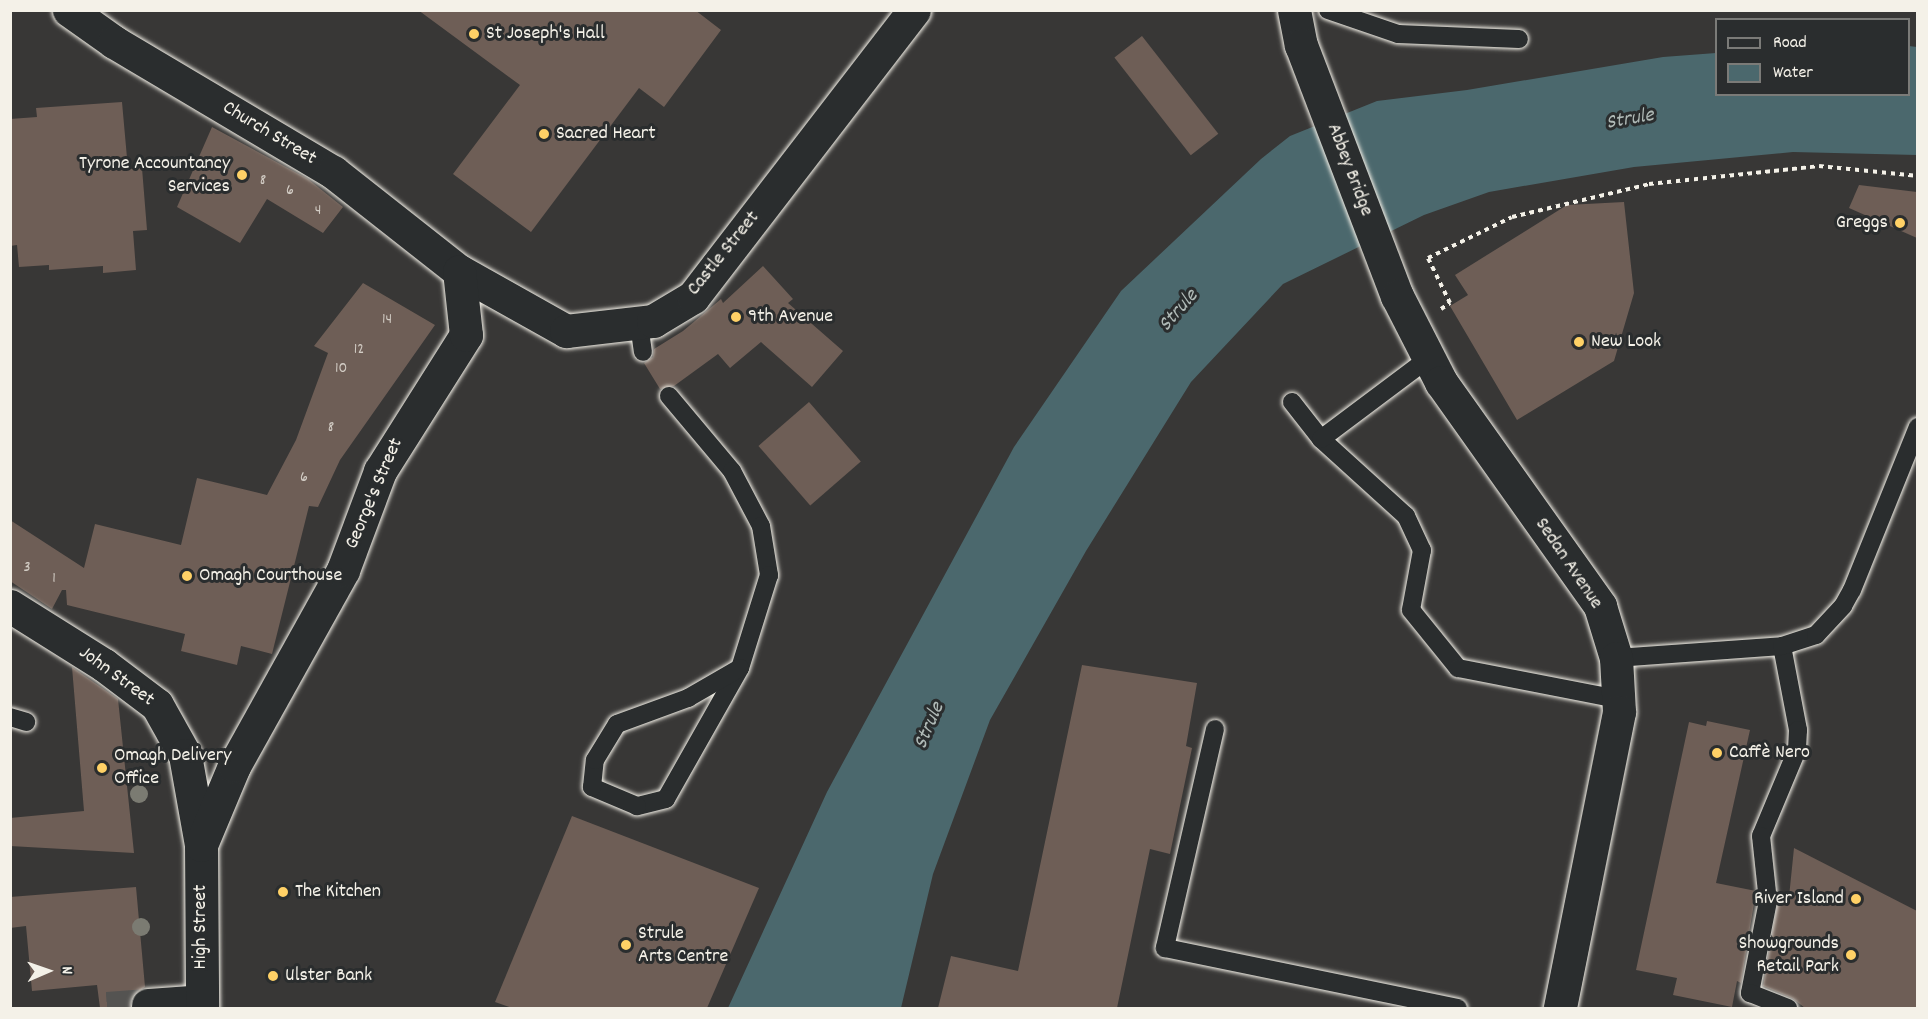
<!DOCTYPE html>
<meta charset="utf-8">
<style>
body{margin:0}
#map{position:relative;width:1928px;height:1019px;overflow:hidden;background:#383736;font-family:Dekko,sans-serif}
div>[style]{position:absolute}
.water>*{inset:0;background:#4b686d}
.building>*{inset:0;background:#6e5e56;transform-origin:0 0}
.street-tunnel>*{height:33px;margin-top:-16.5px;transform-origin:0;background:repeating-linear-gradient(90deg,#545351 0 33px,transparent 0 49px)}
.path>*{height:4px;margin-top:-2px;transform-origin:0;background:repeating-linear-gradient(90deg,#f4f1e8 0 4.5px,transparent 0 9px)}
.roads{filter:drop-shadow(0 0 2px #f4f1e8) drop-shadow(0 0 2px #f4f1e8)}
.lane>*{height:18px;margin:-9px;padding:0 9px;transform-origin:9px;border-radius:9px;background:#2a2d2e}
.street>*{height:33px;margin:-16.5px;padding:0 16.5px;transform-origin:16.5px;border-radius:16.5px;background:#2a2d2e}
.secondary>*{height:33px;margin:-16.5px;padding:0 16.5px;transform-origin:16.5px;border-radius:16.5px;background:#2a2d2e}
.trees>*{width:18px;height:18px;margin:-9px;border-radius:50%;background:#7b7b72}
.dots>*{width:16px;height:16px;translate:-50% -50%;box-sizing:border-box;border:3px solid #2a2d2e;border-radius:50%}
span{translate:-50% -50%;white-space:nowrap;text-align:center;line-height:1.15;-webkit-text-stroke:6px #2a2d2e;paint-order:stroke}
.number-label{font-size:16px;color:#d2ccc4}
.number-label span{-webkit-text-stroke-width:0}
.poi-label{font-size:20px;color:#f4f1e8}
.left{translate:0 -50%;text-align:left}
.right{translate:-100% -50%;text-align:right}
.street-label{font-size:20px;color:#f4f1e8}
.water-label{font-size:21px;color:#b0bab7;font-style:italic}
.frame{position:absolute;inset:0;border:12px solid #f4f1e8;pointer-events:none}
.legend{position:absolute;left:1715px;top:18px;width:195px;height:78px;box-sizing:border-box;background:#2a2d2e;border:2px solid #7b7b78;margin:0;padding:8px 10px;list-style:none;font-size:18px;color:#f4f1e8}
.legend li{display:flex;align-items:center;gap:12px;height:30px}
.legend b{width:30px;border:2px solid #7b7b78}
.north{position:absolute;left:18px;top:941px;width:60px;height:60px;-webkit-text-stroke:4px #2a2d2e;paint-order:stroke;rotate:88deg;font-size:16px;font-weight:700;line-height:24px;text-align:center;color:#f4f1e8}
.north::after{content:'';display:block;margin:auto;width:21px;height:27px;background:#f4f1e8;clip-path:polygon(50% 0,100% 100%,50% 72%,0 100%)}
</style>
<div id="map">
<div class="water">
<div style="clip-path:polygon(1909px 46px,1917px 47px,1917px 155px,1793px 152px,1634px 167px,1489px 192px,1424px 215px,1283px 284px,1191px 382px,1086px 551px,990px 720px,933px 874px,901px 1008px,728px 1008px,827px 792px,1014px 447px,1121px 291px,1261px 159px,1290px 136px,1377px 101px,1467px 90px,1663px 57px,1716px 53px,1716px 94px,1908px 94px)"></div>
</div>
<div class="building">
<div style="clip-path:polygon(418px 10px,695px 10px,721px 30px,664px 107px,639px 88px,531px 232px,453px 174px,520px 85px)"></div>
<div style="left:1142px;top:36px;width:124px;height:35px;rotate:52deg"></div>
<div style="clip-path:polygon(122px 102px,128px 169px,142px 168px,147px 230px,133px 231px,136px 270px,103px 273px,103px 266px,49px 270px,49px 265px,19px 267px,17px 245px,10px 246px,10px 119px,37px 117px,36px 108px)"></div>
<div style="clip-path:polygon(212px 127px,308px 179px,343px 207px,323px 233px,267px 199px,240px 243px,177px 207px)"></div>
<div style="clip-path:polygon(1859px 185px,1917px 192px,1917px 238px,1849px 208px)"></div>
<div style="clip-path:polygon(1624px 202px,1634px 293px,1614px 361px,1517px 420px,1450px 306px,1468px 295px,1455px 275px,1567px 205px)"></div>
<div style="clip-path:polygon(763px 266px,793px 299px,788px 303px,843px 351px,812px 387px,761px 342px,730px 368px,718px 354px,674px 386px,660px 389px,644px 363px,653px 357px,654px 349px,683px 331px,721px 299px,723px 303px)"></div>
<div style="clip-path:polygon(363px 283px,435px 325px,340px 460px,318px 507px,309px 506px,272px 654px,241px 646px,237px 665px,181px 651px,185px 634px,67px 605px,66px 590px,62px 590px,52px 609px,10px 581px,10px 520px,84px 568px,95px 524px,181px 545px,197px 478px,267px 495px,296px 440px,328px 353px,314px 346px)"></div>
<div style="left:809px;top:402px;width:79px;height:67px;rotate:49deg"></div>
<div style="clip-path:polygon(1082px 665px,1197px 683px,1186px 746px,1192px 748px,1170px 854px,1150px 849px,1117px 1008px,938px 1008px,951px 956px,1018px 971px)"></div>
<div style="clip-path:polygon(72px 667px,118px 699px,134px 853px,10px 846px,10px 818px,84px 811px)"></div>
<div style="clip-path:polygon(1707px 721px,1750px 730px,1716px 883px,1756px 891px,1741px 983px,1737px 981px,1732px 1007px,1673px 995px,1677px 978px,1636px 970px,1689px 722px,1706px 726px)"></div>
<div style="clip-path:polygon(572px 816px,759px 888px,707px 1008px,512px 1008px,495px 1002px)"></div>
<div style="clip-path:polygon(1794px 848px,1917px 911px,1917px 1008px,1805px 1008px,1792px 998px,1763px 986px,1779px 895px,1789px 897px)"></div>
<div style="clip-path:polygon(136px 887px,145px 987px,131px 996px,130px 1008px,100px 1008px,97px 985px,32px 991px,26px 926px,10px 928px,10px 897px)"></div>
</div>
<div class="street-tunnel">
<div style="left:107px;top:1008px;width:41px;rotate:-4.2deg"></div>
</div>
<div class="path">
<div style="left:1441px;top:309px;width:11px;rotate:-34deg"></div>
<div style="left:1450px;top:303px;width:50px;rotate:-116.1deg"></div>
<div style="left:1428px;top:258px;width:93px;rotate:-26deg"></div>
<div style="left:1512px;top:217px;width:141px;rotate:-13.5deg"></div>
<div style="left:1649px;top:184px;width:171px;rotate:-6deg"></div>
<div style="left:1819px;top:166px;width:100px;rotate:5.8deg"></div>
</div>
<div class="roads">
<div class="lane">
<div style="left:1328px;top:10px;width:74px;rotate:18.9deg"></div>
<div style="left:1398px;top:34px;width:121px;rotate:2.4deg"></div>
<div style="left:639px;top:324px;width:28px;rotate:82deg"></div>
<div style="left:669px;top:396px;width:98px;rotate:50deg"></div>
<div style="left:732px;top:471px;width:62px;rotate:62.2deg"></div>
<div style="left:761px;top:526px;width:50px;rotate:80.7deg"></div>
<div style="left:769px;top:575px;width:97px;rotate:107.3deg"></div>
<div style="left:740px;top:668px;width:150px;rotate:119.5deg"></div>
<div style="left:666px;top:799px;width:30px;rotate:166deg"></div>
<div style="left:637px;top:806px;width:49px;rotate:-157.1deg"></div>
<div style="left:592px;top:787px;width:27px;rotate:-84deg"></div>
<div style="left:595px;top:760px;width:42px;rotate:-58.6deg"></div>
<div style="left:617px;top:724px;width:76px;rotate:-20.1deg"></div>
<div style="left:688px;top:698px;width:60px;rotate:-30deg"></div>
<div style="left:1292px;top:402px;width:47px;rotate:51.9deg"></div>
<div style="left:1321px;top:439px;width:115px;rotate:42.2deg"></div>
<div style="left:1406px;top:516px;width:38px;rotate:65deg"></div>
<div style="left:1422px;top:550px;width:61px;rotate:100.4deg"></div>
<div style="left:1411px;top:610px;width:75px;rotate:51deg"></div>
<div style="left:1458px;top:668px;width:162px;rotate:11deg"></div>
<div style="left:1321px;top:439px;width:135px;rotate:-36.9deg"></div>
<div style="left:1782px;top:646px;width:86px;rotate:79.2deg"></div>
<div style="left:1798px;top:730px;width:20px;rotate:93deg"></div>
<div style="left:1797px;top:750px;width:93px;rotate:112.7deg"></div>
<div style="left:1761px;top:836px;width:65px;rotate:83.9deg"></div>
<div style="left:1768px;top:901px;width:94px;rotate:101.1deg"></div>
<div style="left:1750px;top:993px;width:41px;rotate:21.5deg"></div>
<div style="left:1616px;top:658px;width:166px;rotate:-4.1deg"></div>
<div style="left:1782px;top:646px;width:36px;rotate:-18deg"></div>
<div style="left:1816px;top:635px;width:40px;rotate:-47deg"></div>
<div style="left:1843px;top:606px;width:18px;rotate:-61deg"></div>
<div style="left:1852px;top:590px;width:176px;rotate:-68deg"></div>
<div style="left:10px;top:717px;width:17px;rotate:17deg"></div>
<div style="left:1215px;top:729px;width:225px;rotate:102.9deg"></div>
<div style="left:1165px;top:948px;width:299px;rotate:11.6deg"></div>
</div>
<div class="street">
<div style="left:148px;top:1005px;width:54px;rotate:-4.2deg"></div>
</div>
<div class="secondary">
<div style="left:69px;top:10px;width:55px;rotate:35.4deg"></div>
<div style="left:114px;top:42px;width:255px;rotate:30.7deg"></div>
<div style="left:333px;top:172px;width:160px;rotate:38.2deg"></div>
<div style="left:459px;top:271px;width:123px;rotate:29.3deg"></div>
<div style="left:566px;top:331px;width:88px;rotate:-6.6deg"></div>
<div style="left:653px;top:321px;width:47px;rotate:-31deg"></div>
<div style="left:693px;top:297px;width:362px;rotate:-52.4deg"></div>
<div style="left:1294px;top:10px;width:36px;rotate:79deg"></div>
<div style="left:1301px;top:45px;width:269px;rotate:69.1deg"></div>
<div style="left:1397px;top:296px;width:97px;rotate:62.9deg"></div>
<div style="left:1441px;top:382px;width:275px;rotate:54.6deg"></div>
<div style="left:1600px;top:606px;width:54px;rotate:72.9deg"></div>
<div style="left:1616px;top:658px;width:54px;rotate:86.8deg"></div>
<div style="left:1619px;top:712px;width:302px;rotate:101.3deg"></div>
<div style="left:10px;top:606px;width:111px;rotate:32.1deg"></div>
<div style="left:104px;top:665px;width:66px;rotate:37deg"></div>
<div style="left:157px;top:705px;width:57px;rotate:60.8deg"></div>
<div style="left:185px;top:755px;width:91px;rotate:79.9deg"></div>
<div style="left:201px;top:845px;width:163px;rotate:89.6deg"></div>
<div style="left:201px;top:845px;width:86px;rotate:-67.3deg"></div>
<div style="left:234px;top:766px;width:224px;rotate:-60.9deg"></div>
<div style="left:343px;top:570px;width:106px;rotate:-69.5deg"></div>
<div style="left:380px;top:471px;width:161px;rotate:-57.7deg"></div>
<div style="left:466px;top:335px;width:64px;rotate:-96.2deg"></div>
</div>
</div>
<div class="trees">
<div style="left:139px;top:794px"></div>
<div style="left:141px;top:927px"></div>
</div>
<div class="dots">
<div style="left:474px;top:34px;background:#ffd166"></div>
<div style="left:544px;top:134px;background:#ffd166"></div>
<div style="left:242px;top:175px;background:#ffd166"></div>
<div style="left:1900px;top:223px;background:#ffd166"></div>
<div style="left:736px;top:317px;background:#ffd166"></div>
<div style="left:1579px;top:342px;background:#ffd166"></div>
<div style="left:187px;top:576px;background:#ffd166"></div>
<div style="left:1717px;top:753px;background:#ffd166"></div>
<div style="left:102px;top:768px;background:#ffd166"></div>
<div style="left:283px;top:892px;background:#ffd166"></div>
<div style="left:1856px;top:899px;background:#ffd166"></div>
<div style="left:626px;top:945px;background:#ffd166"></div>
<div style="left:1851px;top:955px;background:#ffd166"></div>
<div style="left:273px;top:976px;background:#ffd166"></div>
</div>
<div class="number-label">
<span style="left:263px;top:181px">8</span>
<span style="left:290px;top:191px">6</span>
<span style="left:318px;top:211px">4</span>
<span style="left:387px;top:320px">14</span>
<span style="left:359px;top:350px">12</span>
<span style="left:341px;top:369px">10</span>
<span style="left:331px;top:428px">8</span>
<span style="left:304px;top:478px">6</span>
<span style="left:27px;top:568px">3</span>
<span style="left:54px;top:579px">1</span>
</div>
<div class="poi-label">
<span class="left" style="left:486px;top:34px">St Joseph's Hall</span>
<span class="left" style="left:556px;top:134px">Sacred Heart</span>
<span class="right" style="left:230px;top:176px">Tyrone Accountancy<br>Services</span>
<span class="right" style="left:1888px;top:223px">Greggs</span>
<span class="left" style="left:748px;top:317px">9th Avenue</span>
<span class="left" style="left:1591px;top:342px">New Look</span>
<span class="left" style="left:199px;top:576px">Omagh Courthouse</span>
<span class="left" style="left:1729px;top:753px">Caffè Nero</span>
<span class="left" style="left:114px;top:768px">Omagh Delivery<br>Office</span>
<span class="left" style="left:295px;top:892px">The Kitchen</span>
<span class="right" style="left:1844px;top:899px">River Island</span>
<span class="left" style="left:638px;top:946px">Strule<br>Arts Centre</span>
<span class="right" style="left:1839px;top:956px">Showgrounds<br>Retail Park</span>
<span class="left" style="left:285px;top:976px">Ulster Bank</span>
</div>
<div class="street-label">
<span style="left:269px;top:134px;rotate:31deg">Church Street</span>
<span style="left:1349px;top:170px;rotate:69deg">Abbey Bridge</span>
<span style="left:724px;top:254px;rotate:-51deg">Castle Street</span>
<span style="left:375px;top:494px;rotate:-67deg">George's Street</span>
<span style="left:1568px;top:564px;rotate:56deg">Sedan Avenue</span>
<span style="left:116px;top:677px;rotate:36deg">John Street</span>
<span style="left:201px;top:927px;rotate:-90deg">High Street</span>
</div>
<div class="water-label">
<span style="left:1630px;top:120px;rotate:-10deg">Strule</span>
<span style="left:1179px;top:311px;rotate:-49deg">Strule</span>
<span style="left:930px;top:726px;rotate:-67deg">Strule</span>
</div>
<div class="frame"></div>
<ul class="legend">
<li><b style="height:8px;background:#2a2d2e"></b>Road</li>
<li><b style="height:16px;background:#4b686d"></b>Water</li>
</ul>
<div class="north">N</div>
</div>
